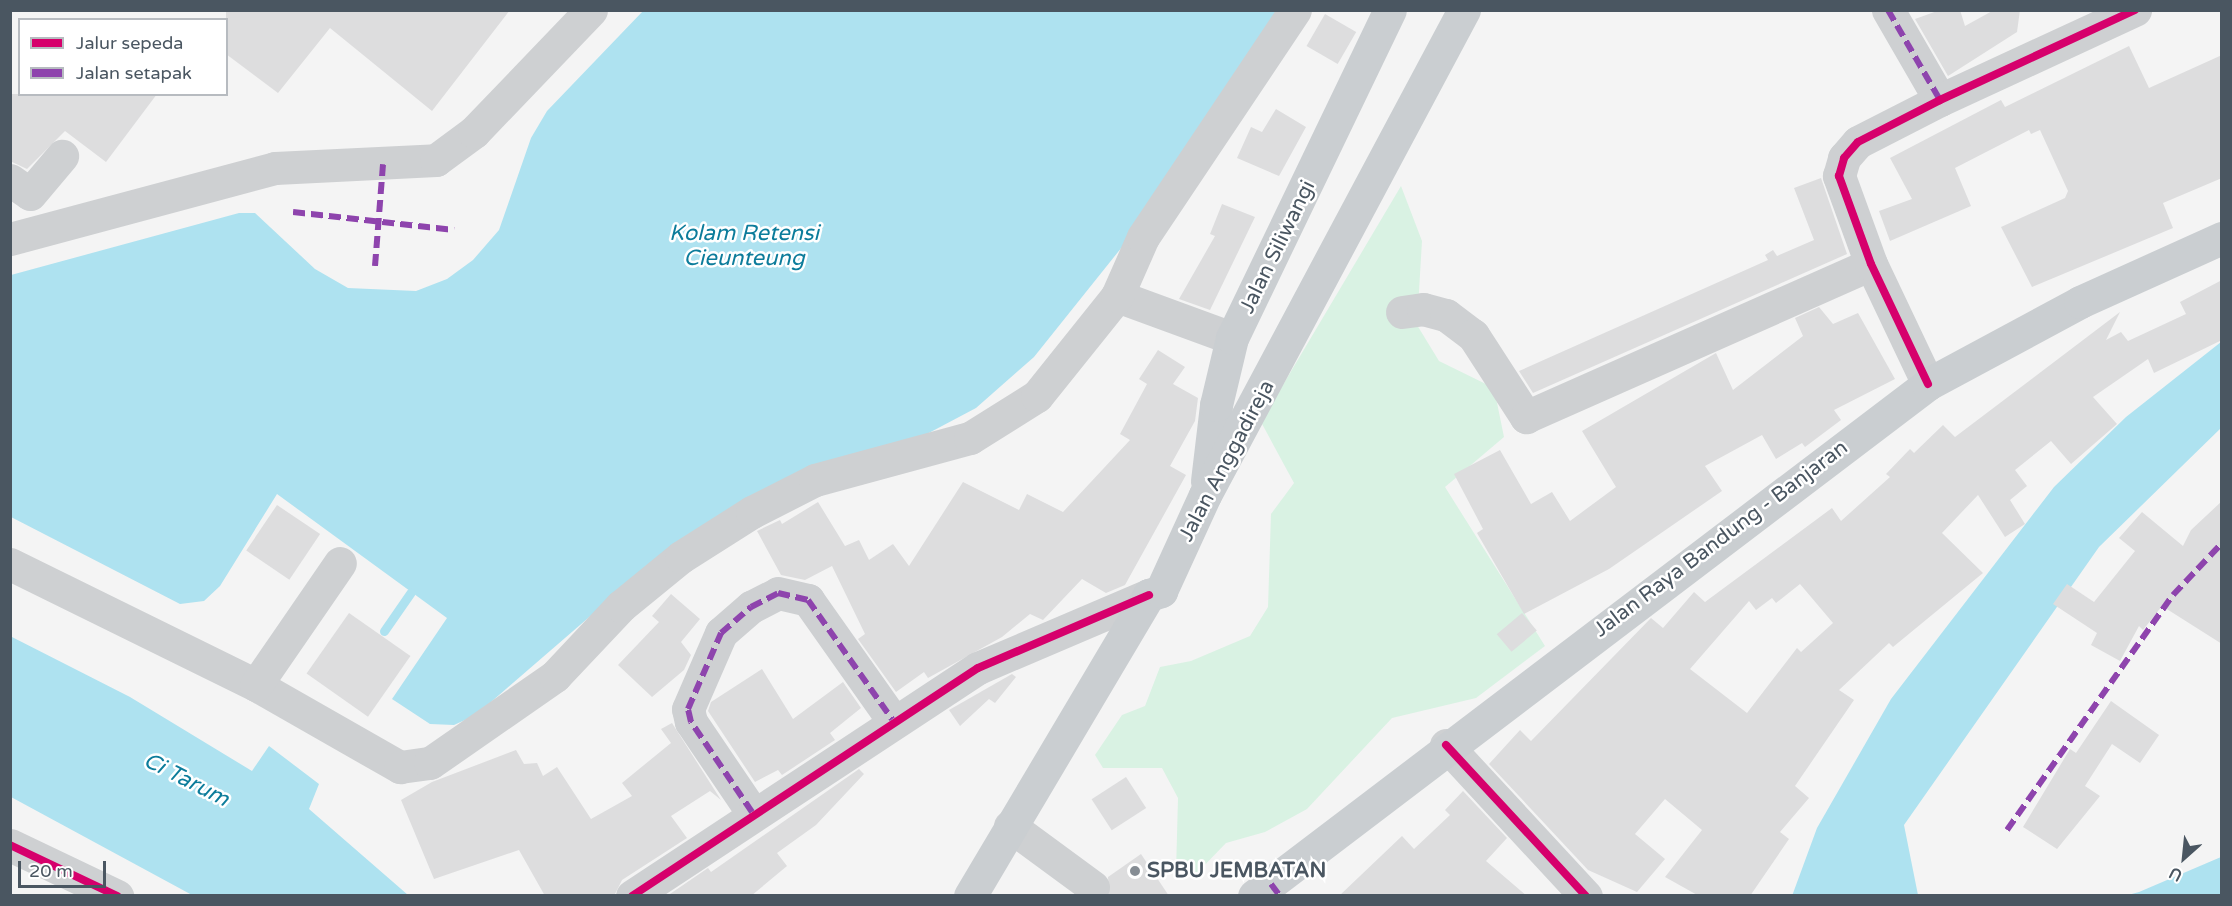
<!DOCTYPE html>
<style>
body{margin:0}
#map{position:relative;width:2232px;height:906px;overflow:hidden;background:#f4f4f4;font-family:"Varela Round",sans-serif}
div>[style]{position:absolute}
.green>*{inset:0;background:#d9f2e3}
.water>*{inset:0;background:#aee2f0}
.stream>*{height:9px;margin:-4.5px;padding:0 4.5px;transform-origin:4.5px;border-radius:4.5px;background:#aee2f0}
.building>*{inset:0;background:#ddddde;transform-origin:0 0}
.minor>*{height:33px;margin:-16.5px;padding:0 16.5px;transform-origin:16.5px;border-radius:16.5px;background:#ced0d2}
.major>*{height:33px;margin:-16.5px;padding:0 16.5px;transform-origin:16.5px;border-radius:16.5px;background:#caced1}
.quiet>*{height:6px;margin-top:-3px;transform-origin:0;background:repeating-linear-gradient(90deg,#8e44ad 0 12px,transparent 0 18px)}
.cycleway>*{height:8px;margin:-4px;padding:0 4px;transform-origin:4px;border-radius:4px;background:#d6006c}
.dots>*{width:16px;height:16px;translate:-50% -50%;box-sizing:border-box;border:3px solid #fff;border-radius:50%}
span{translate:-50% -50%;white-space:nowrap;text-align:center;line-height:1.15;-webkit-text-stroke:5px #fff;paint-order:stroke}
.street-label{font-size:21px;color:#4a5661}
.poi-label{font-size:21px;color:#4a5661;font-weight:700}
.left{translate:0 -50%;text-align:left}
.water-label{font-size:22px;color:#0c7c9b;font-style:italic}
.frame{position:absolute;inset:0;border:12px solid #4a5661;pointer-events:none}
.legend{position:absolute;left:18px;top:18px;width:210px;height:78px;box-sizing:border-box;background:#fff;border:2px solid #b7bbc0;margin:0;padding:8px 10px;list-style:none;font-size:18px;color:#4a5661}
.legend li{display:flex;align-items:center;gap:12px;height:30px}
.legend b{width:30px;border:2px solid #b7bbc0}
.north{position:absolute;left:2154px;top:828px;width:60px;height:60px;-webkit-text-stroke:4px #fff;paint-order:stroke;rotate:207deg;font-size:16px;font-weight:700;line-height:24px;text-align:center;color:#4a5661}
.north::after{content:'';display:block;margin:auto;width:21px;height:27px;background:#4a5661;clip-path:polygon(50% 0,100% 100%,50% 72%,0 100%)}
.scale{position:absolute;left:18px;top:861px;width:88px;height:27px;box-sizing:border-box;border:3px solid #4a5661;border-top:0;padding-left:8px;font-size:18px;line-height:21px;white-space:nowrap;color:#4a5661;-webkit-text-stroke:4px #fff;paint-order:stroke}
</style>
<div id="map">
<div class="green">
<div style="clip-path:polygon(1401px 186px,1422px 241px,1417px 325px,1439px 361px,1494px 388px,1504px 437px,1445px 487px,1545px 646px,1476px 698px,1392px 718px,1307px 809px,1265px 832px,1226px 843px,1198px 872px,1176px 872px,1178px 798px,1162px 768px,1103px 768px,1095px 755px,1122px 715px,1145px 706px,1160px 667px,1191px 661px,1250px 636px,1268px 607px,1271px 514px,1294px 483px,1261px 422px)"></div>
</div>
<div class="water">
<div style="clip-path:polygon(643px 11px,1278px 11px,1122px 247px,1034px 357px,976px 408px,602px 606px,476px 715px,454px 725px,430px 724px,392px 699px,447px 618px,277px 494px,220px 586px,204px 601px,180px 604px,11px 517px,11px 275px,239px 213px,255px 213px,315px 269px,348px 288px,416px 291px,447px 279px,473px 260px,499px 230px,531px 138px,547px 111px)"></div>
<div style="clip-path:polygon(2221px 342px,2221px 428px,2099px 547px,1904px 825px,1918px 895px,1792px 896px,1817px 828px,1891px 699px,2054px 487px,2126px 417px)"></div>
<div style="clip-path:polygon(10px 636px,130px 697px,252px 771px,269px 746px,319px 784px,309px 809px,408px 895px,192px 895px,11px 797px)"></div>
<div style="clip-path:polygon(2221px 857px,2221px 895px,2128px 895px,2139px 892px)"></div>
</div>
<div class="stream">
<div style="left:384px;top:631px;width:47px;rotate:-55.3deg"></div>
</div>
<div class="building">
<div style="clip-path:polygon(226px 10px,510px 10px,432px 111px,330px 28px,278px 93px,226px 54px)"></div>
<div style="clip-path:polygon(1940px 10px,1960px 10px,1965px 26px,1994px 10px,2020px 10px,2017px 32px,1948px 76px,1915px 19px)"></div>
<div style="left:1325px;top:14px;width:36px;height:37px;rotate:30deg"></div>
<div style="clip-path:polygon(2129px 46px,2149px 88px,2222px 55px,2222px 178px,2163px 203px,2173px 228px,2032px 287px,2001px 227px,2065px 198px,2068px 191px,2040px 130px,2031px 134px,2029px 130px,1955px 168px,1971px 206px,1890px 241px,1879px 211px,1912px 199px,1890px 158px,2001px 100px,2005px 107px)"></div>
<div style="clip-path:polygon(10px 94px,157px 94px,106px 162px,65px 131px,27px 169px,10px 161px)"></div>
<div style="clip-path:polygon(1276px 109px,1306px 127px,1279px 176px,1237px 158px,1251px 127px,1262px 132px)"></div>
<div style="clip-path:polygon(1821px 178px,1847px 254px,1533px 393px,1519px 371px,1768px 260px,1765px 255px,1773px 250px,1777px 256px,1814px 240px,1794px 188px)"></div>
<div style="clip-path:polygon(1222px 204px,1255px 217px,1210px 310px,1179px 299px,1215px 236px,1210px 234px)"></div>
<div style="clip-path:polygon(evenodd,2222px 280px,2222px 340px,2154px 373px,2148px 359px,2093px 397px,2117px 424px,2071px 464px,2051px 441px,2015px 470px,2027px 486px,2010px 500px,2025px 524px,2005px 537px,1978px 495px,1942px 533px,1983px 573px,1893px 647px,1889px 643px,1839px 690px,1854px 700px,1795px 786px,1809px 798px,1780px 832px,1789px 839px,1750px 896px,1699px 896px,1665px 877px,1702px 830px,1665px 799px,1635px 834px,1665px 859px,1637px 892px,1588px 870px,1489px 764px,1520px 730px,1531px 741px,1651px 618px,1663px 628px,1694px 592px,1705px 602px,1832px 508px,1841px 521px,1890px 477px,1886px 474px,1910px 449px,1914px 453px,1943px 425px,1955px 437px,2120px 312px,2106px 340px,2121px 332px,2128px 341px,2186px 314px,2180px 302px,2222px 280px,1800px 584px,1833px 623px,1801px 652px,1797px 648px,1747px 713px,1690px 669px,1749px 601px,1756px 610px,1772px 598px,1776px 603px,1800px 584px)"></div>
<div style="clip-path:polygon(1819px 307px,1833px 324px,1858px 313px,1895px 379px,1834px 410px,1841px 420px,1805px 447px,1802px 443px,1776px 459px,1762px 435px,1705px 466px,1722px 491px,1609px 569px,1524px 614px,1477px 533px,1483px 529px,1454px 474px,1500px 450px,1531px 504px,1552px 492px,1570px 521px,1616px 487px,1582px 431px,1716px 353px,1733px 390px,1803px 336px,1795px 318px)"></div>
<div style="clip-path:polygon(1158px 350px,1185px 367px,1173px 384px,1198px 398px,1195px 421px,1170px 466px,1186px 475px,1125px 585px,1106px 593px,1082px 579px,1043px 620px,1030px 614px,1002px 637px,928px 678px,924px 672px,896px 692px,858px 639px,865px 634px,832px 566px,805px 580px,781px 575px,757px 531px,780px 520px,782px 524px,818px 502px,845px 546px,859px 540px,869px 560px,893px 544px,909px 566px,963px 482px,1019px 510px,1027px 494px,1063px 512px,1130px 440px,1120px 434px,1147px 384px,1139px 379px)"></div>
<div style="clip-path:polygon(2222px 501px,2222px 644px,2162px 606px,2143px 630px,2139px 626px,2120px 661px,2091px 645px,2097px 633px,2053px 604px,2067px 584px,2094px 602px,2135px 551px,2119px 538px,2142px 512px,2183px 546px,2191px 530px)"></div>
<div style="left:277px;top:505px;width:52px;height:55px;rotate:34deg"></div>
<div style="clip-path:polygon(671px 594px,700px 619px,681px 642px,691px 655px,684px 670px,652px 697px,618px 665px,659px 622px,652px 616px)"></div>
<div style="left:349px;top:613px;width:75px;height:74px;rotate:35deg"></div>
<div style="left:1522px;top:613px;width:23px;height:33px;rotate:50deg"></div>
<div style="clip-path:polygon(762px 669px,793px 719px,843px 682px,861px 708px,830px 733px,835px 740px,782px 775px,778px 770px,755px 782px,708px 711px,711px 702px)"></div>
<div style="clip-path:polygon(1012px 674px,1016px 677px,995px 703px,989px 699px,960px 726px,949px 710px)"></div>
<div style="clip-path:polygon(2111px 701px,2159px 735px,2140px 763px,2112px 744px,2085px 786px,2100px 796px,2057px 849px,2023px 827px,2070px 749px,2076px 753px)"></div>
<div style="clip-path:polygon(672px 723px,721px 800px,710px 791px,671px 816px,687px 838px,622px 880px,614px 896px,545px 896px,519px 850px,434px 879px,401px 800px,432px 782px,516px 750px,524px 764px,537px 763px,543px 776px,557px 767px,591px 819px,632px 796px,622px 783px,671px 743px,661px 729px)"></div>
<div style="clip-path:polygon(859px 769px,864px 774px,816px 825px,777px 853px,787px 866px,751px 896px,667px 896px,708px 868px,711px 872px)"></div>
<div style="left:1126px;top:777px;width:37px;height:41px;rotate:57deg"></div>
<div style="clip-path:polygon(1463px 791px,1507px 838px,1486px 861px,1527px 896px,1339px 896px,1402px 836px,1414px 849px,1450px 815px,1445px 810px)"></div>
<div style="clip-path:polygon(1141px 854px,1169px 896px,1109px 896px,1108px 877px)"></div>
</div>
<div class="minor">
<div style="left:1888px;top:10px;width:104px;rotate:60deg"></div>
<div style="left:10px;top:180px;width:24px;rotate:35deg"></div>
<div style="left:30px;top:194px;width:50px;rotate:-49.9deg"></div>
<div style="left:10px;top:239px;width:274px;rotate:-15deg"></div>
<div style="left:275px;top:168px;width:161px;rotate:-2.8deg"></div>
<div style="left:436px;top:160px;width:47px;rotate:-36.4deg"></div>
<div style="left:474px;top:132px;width:169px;rotate:-46.2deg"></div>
<div style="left:1117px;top:296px;width:122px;rotate:20.1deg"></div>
<div style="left:1402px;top:312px;width:21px;rotate:-8deg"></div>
<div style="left:1423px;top:309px;width:24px;rotate:15deg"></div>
<div style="left:1446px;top:315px;width:34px;rotate:37deg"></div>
<div style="left:1473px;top:335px;width:98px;rotate:57.1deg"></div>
<div style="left:1526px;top:417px;width:377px;rotate:-23.9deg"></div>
<div style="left:1928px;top:384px;width:133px;rotate:-115.4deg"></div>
<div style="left:1871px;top:264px;width:94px;rotate:-110deg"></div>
<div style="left:1839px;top:176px;width:19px;rotate:-74deg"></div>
<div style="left:1844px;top:158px;width:21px;rotate:-49deg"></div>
<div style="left:1858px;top:142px;width:92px;rotate:-27.1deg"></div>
<div style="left:1940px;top:100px;width:215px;rotate:-24.8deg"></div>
<div style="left:10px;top:564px;width:274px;rotate:26.2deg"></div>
<div style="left:256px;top:685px;width:166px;rotate:29.7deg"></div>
<div style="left:400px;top:767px;width:30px;rotate:-8deg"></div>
<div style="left:430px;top:763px;width:152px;rotate:-34.8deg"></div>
<div style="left:555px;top:676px;width:96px;rotate:-46.7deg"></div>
<div style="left:621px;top:606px;width:77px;rotate:-39.2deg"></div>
<div style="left:681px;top:557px;width:84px;rotate:-32.4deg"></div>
<div style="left:752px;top:512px;width:71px;rotate:-26.9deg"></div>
<div style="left:815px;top:480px;width:161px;rotate:-15.2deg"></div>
<div style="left:970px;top:438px;width:79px;rotate:-32.1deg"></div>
<div style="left:1037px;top:396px;width:128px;rotate:-51.3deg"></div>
<div style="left:1117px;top:296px;width:64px;rotate:-66.2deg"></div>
<div style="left:1143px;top:237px;width:273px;rotate:-56.2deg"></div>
<div style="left:256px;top:685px;width:148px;rotate:-55.5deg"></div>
<div style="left:1446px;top:745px;width:206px;rotate:47.2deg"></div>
<div style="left:752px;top:812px;width:109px;rotate:-124.1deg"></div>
<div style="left:691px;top:722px;width:13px;rotate:-103deg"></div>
<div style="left:688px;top:709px;width:83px;rotate:-66.5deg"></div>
<div style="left:721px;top:633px;width:40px;rotate:-41deg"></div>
<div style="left:751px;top:607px;width:30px;rotate:-27deg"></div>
<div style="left:778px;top:593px;width:31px;rotate:13deg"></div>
<div style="left:808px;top:600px;width:146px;rotate:54.8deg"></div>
<div style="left:1010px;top:826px;width:103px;rotate:36.3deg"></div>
<div style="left:10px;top:845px;width:119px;rotate:25.5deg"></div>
<div style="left:632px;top:896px;width:414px;rotate:-33.4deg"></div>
<div style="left:978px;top:668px;width:186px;rotate:-23.1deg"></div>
</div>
<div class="major">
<div style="left:1207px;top:481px;width:77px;rotate:-83.2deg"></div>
<div style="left:1216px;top:405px;width:69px;rotate:-76.6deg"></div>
<div style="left:1232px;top:338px;width:364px;rotate:-64.3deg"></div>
<div style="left:970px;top:896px;width:350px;rotate:-59.3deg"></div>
<div style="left:1149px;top:595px;width:13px;rotate:-18deg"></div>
<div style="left:1161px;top:591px;width:106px;rotate:-65.4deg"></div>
<div style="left:1205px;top:495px;width:550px;rotate:-61.9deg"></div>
<div style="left:1254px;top:896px;width:846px;rotate:-37.22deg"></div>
<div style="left:1928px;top:384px;width:173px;rotate:-28.3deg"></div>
<div style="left:2080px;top:302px;width:156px;rotate:-24.3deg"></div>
</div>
<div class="quiet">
<div style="left:1888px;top:10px;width:104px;rotate:60deg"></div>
<div style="left:293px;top:212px;width:162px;rotate:6.4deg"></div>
<div style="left:375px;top:266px;width:102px;rotate:-85.5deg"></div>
<div style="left:752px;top:812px;width:109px;rotate:-124.1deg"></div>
<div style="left:691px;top:722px;width:13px;rotate:-103deg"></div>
<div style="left:688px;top:709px;width:83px;rotate:-66.5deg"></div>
<div style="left:721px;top:633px;width:40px;rotate:-41deg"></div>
<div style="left:751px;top:607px;width:30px;rotate:-27deg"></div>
<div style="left:778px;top:593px;width:31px;rotate:13deg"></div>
<div style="left:808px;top:600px;width:146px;rotate:54.8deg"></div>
<div style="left:2007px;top:830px;width:288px;rotate:-54.8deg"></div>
<div style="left:2173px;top:595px;width:71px;rotate:-46.7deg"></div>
<div style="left:1271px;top:884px;width:15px;rotate:53deg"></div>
</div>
<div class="cycleway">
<div style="left:1928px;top:384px;width:133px;rotate:-115.4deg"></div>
<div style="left:1871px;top:264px;width:94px;rotate:-110deg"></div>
<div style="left:1839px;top:176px;width:19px;rotate:-74deg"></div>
<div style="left:1844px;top:158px;width:21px;rotate:-49deg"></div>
<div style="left:1858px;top:142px;width:92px;rotate:-27.1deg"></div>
<div style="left:1940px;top:100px;width:215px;rotate:-24.8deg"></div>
<div style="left:1446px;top:745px;width:206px;rotate:47.2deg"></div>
<div style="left:10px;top:845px;width:119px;rotate:25.5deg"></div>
<div style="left:632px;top:896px;width:414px;rotate:-33.4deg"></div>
<div style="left:978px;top:668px;width:186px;rotate:-23.1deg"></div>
</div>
<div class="dots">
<div style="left:1135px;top:871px;background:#868d94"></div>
</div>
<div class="street-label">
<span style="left:1278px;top:247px;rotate:-64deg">Jalan Siliwangi</span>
<span style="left:1227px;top:461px;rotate:-62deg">Jalan Anggadireja</span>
<span style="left:1721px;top:539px;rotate:-37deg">Jalan Raya Bandung - Banjaran</span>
</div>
<div class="poi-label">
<span class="left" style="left:1147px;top:871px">SPBU JEMBATAN</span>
</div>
<div class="water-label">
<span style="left:744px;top:246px">Kolam Retensi<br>Cieunteung</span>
<span style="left:186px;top:780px;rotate:27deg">Ci Tarum</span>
</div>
<div class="frame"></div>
<ul class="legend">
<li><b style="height:8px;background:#d6006c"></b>Jalur sepeda</li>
<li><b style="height:8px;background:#8e44ad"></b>Jalan setapak</li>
</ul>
<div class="north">U</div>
<div class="scale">20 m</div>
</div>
